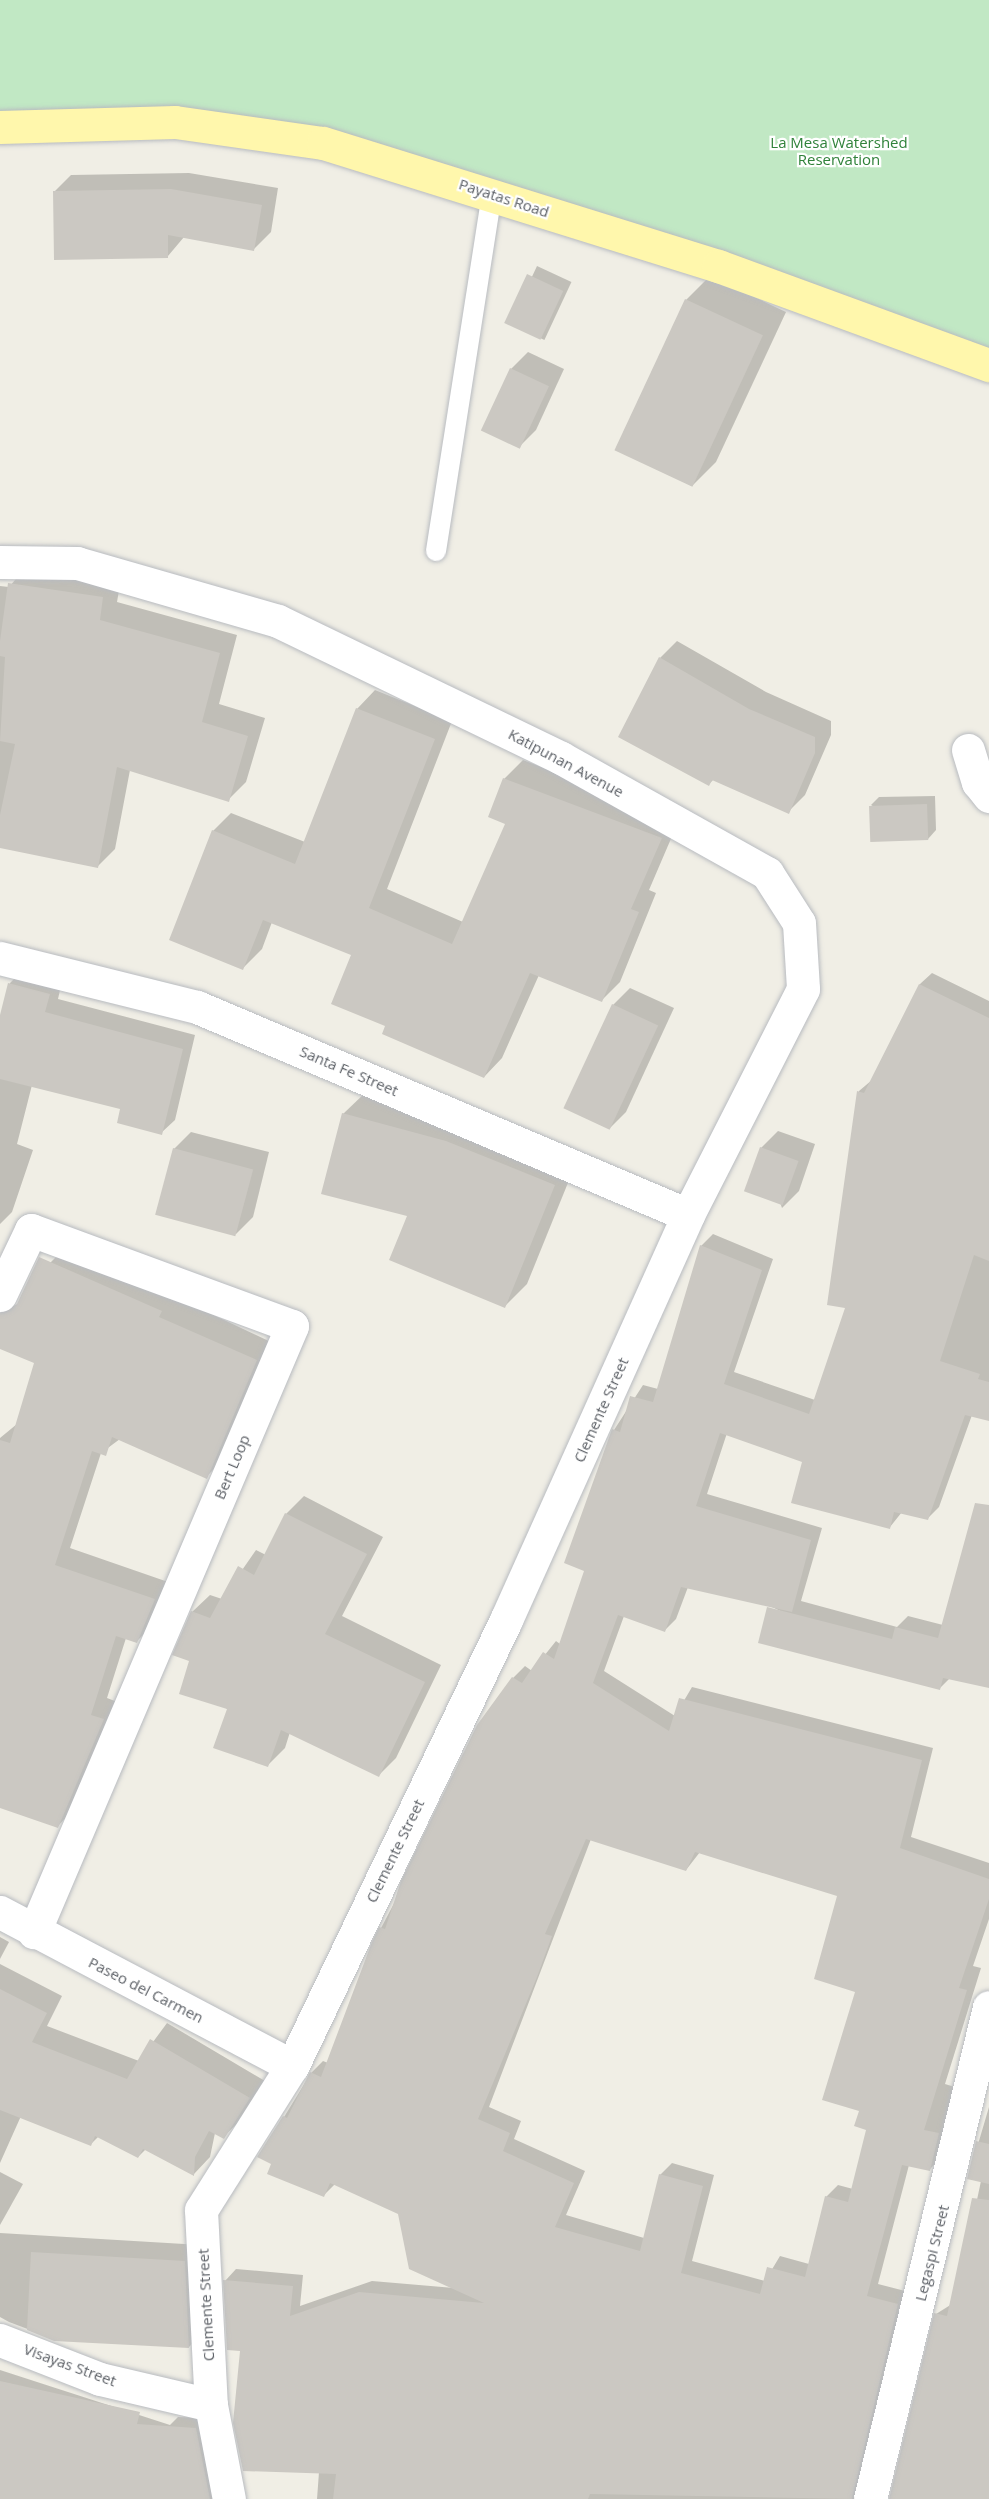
<!DOCTYPE html>
<style>
body{margin:0}
#map{position:relative;width:989px;height:2499px;overflow:hidden;background:#f0eee5;font-family:"Open Sans",sans-serif}
div>[style]{position:absolute}
.green>*{inset:0;background:#c1e8c4}
.shadow>*{inset:0;background:#0003;transform-origin:0 0}
.building>*{inset:0;background:#cbc8c2;transform-origin:0 0}
.roads{filter:drop-shadow(0 0 2px #b8bbc0) drop-shadow(0 0 2px #b8bbc0)}
.lane>*{height:20px;margin:-10px;padding:0 10px;transform-origin:10px;border-radius:10px;background:#fff}
.street>*{height:33px;margin:-16.5px;padding:0 16.5px;transform-origin:16.5px;border-radius:16.5px;background:#fff}
.primary>*{height:33px;margin:-16.5px;padding:0 16.5px;transform-origin:16.5px;border-radius:16.5px;background:#fff7ac}
span{translate:-50% -50%;white-space:nowrap;text-align:center;line-height:1.15;-webkit-text-stroke:4.5px #fff;paint-order:stroke}
.park-label{font-size:15px;color:#30823a}
.street-label{font-size:15px;color:#5d6167}
</style>
<div id="map">
<div class="green">
<div style="clip-path:polygon(0 0,989px 0,989px 365px,323px 143px,0 127px)"></div>
</div>
<div class="shadow">
<div style="clip-path:polygon(189px 173px,278px 188px,271px 232px,254px 249px,184px 237px,168px 256px,54px 192px,71px 175px)"></div>
<div style="left:537px;top:266px;width:38px;height:64px;rotate:25deg"></div>
<div style="clip-path:polygon(710px 276px,786px 312px,716px 462px,692px 486px,616px 449px,686px 300px)"></div>
<div style="clip-path:polygon(528px 352px,564px 369px,536px 430px,519px 447px,511px 369px)"></div>
<div style="clip-path:polygon(27px 566px,121px 579px,117px 602px,237px 635px,219px 704px,265px 718px,246px 782px,228px 800px,130px 770px,115px 849px,97px 867px,0 847px,0 586px,9px 587px)"></div>
<div style="clip-path:polygon(677px 641px,766px 692px,831px 721px,831px 735px,805px 795px,788px 812px,714px 779px,709px 784px,660px 658px)"></div>
<div style="clip-path:polygon(375px 690px,452px 721px,387px 889px,463px 922px,507px 823px,504px 779px,523px 760px,679px 820px,649px 890px,656px 893px,620px 982px,602px 1000px,539px 975px,502px 1058px,484px 1077px,387px 1025px,353px 954px,272px 922px,262px 949px,243px 968px,213px 831px,231px 813px,305px 842px,357px 709px)"></div>
<div style="clip-path:polygon(935px 796px,936px 830px,928px 839px,871px 805px,879px 797px)"></div>
<div style="clip-path:polygon(23px 970px,62px 981px,58px 999px,195px 1035px,175px 1120px,161px 1133px,122px 1108px,32px 1085px,17px 1144px,33px 1150px,12px 1212px,0 1224px,0 1021px,10px 983px)"></div>
<div style="clip-path:polygon(evenodd,932px 973px,989px 1001px,989px 1420px,972px 1415px,939px 1507px,928px 1518px,902px 1512px,890px 1527px,804px 1461px,727px 1433px,707px 1494px,822px 1528px,801px 1601px,897px 1627px,908px 1616px,943px 1625px,989px 1523px,989px 1687px,950px 1678px,939px 1689px,770px 1606px,688px 1587px,676px 1619px,665px 1630px,624px 1616px,604px 1671px,675px 1716px,692px 1687px,933px 1748px,911px 1837px,989px 1863px,989px 1919px,973px 1966px,981px 1968px,945px 2084px,958px 2088px,941px 2158px,929px 2170px,909px 2165px,878px 2284px,909px 2292px,870px 2499px,317px 2499px,319px 2472px,242px 2350px,225px 2281px,236px 2269px,303px 2275px,300px 2306px,372px 2281px,454px 2288px,400px 2213px,335px 2184px,324px 2195px,284px 2117px,311px 2073px,323px 2061px,328px 2063px,381px 1928px,513px 1678px,525px 1666px,532px 1671px,556px 1641px,560px 1644px,586px 1570px,614px 1430px,643px 1385px,658px 1389px,701px 1246px,713px 1234px,773px 1259px,734px 1372px,815px 1400px,847px 1306px,829px 1303px,859px 1091px,872px 1080px,920px 984px,932px 973px,591px 1839px,686px 1870px,700px 1852px,838px 1895px,857px 1991px,860px 2110px,868px 2129px,853px 2189px,838px 2185px,826px 2197px,809px 2264px,780px 2256px,765px 2281px,692px 2261px,714px 2175px,672px 2163px,660px 2175px,644px 2238px,566px 2215px,585px 2171px,514px 2139px,521px 2121px,489px 2107px,591px 1839px)"></div>
<div style="clip-path:polygon(630px 988px,674px 1008px,626px 1112px,609px 1129px,613px 1005px)"></div>
<div style="clip-path:polygon(366px 1092px,576px 1163px,527px 1284px,504px 1307px,409px 1215px,343px 1114px)"></div>
<div style="clip-path:polygon(778px 1131px,815px 1144px,799px 1191px,782px 1208px,761px 1148px)"></div>
<div style="clip-path:polygon(191px 1132px,269px 1152px,253px 1217px,236px 1234px,174px 1149px)"></div>
<div style="clip-path:polygon(67px 1246px,273px 1343px,223px 1460px,206px 1477px,120px 1439px,101px 1453px,70px 1548px,171px 1583px,153px 1625px,136px 1642px,126px 1638px,107px 1698px,120px 1703px,74px 1809px,58px 1826px,0 1807px,0 1438px,17px 1424px,36px 1363px,50px 1263px)"></div>
<div style="clip-path:polygon(304px 1496px,383px 1537px,342px 1616px,441px 1665px,396px 1758px,379px 1775px,290px 1732px,285px 1748px,268px 1765px,191px 1660px,192px 1612px,210px 1595px,222px 1599px,256px 1550px,266px 1555px,286px 1514px)"></div>
<div style="clip-path:polygon(0 1937px,9px 1942px,0 1959px)"></div>
<div style="clip-path:polygon(0 1964px,62px 1996px,47px 2026px,139px 2061px,167px 2023px,265px 2081px,240px 2121px,223px 2137px,215px 2133px,210px 2157px,194px 2174px,146px 2149px,138px 2157px,99px 2136px,91px 2144px,21px 2116px,0 2163px)"></div>
<div style="clip-path:polygon(989px 2107px,989px 2497px,891px 2499px,936px 2314px,952px 2304px,965px 2256px,981px 2181px,968px 2178px)"></div>
<div style="clip-path:polygon(0 2172px,23px 2184px,0 2225px)"></div>
<div style="clip-path:polygon(0 2233px,201px 2245px,205px 2330px,189px 2347px,54px 2339px,9px 2322px,0 2317px)"></div>
<div style="clip-path:polygon(0 2370px,170px 2425px,178px 2417px,206px 2418px,213px 2499px,0 2499px)"></div>
</div>
<div class="building">
<div style="clip-path:polygon(171px 189px,262px 205px,254px 251px,168px 235px,168px 258px,54px 260px,53px 191px)"></div>
<div style="left:527px;top:274px;width:40px;height:54px;rotate:25deg"></div>
<div style="left:685px;top:299px;width:86px;height:167px;rotate:25deg"></div>
<div style="left:510px;top:368px;width:43px;height:69px;rotate:25deg"></div>
<div style="clip-path:polygon(8px 583px,103px 597px,100px 620px,220px 653px,202px 722px,248px 736px,229px 802px,117px 767px,98px 868px,0 848px,0 815px,15px 744px,0 741px,5px 657px,0 656px,0 641px)"></div>
<div style="clip-path:polygon(659px 657px,749px 709px,815px 737px,815px 753px,789px 814px,712px 780px,709px 786px,618px 737px)"></div>
<div style="clip-path:polygon(356px 708px,435px 739px,369px 908px,452px 944px,505px 824px,488px 817px,503px 778px,662px 838px,631px 909px,639px 912px,602px 1002px,530px 973px,484px 1078px,382px 1034px,385px 1026px,331px 1004px,351px 955px,263px 920px,243px 970px,169px 940px,212px 830px,295px 864px)"></div>
<div style="left:927px;top:804px;width:36px;height:58px;rotate:88deg"></div>
<div style="clip-path:polygon(8px 983px,50px 994px,45px 1012px,183px 1049px,162px 1135px,117px 1123px,120px 1109px,0 1079px,0 1015px)"></div>
<div style="clip-path:polygon(evenodd,919px 984px,989px 1018px,989px 1261px,974px 1255px,940px 1361px,980px 1374px,978px 1379px,989px 1382px,989px 1421px,965px 1415px,928px 1520px,894px 1512px,890px 1529px,791px 1503px,802px 1462px,720px 1433px,696px 1506px,811px 1540px,792px 1612px,681px 1587px,665px 1632px,618px 1615px,593px 1683px,669px 1731px,679px 1698px,922px 1760px,900px 1848px,989px 1879px,989px 1899px,959px 1988px,967px 1990px,924px 2130px,939px 2133px,930px 2171px,902px 2165px,867px 2296px,898px 2304px,852px 2499px,590px 2494px,588px 2499px,333px 2499px,336px 2474px,243px 2471px,233px 2423px,240px 2351px,227px 2350px,223px 2280px,293px 2286px,290px 2316px,359px 2292px,484px 2303px,409px 2269px,398px 2214px,330px 2183px,324px 2197px,267px 2174px,271px 2164px,257px 2157px,283px 2116px,287px 2118px,310px 2072px,321px 2077px,372px 1942px,379px 1927px,385px 1929px,401px 1881px,477px 1725px,512px 1677px,522px 1683px,543px 1652px,554px 1659px,584px 1571px,564px 1563px,597px 1471px,612px 1429px,620px 1432px,630px 1396px,653px 1402px,700px 1245px,762px 1270px,724px 1384px,809px 1414px,845px 1308px,827px 1305px,857px 1091px,864px 1093px,919px 984px,586px 1839px,686px 1871px,695px 1852px,837px 1896px,814px 1979px,855px 1992px,822px 2100px,859px 2111px,854px 2126px,866px 2130px,848px 2202px,825px 2196px,805px 2277px,767px 2267px,760px 2294px,681px 2273px,703px 2186px,659px 2174px,640px 2251px,555px 2227px,574px 2183px,503px 2151px,510px 2133px,478px 2119px,537px 1977px,552px 1936px,545px 1934px,586px 1839px)"></div>
<div style="left:612px;top:1004px;width:51px;height:115px;rotate:25deg"></div>
<div style="clip-path:polygon(342px 1113px,446px 1141px,555px 1185px,505px 1308px,389px 1260px,407px 1216px,321px 1194px)"></div>
<div style="left:760px;top:1147px;width:41px;height:47px;rotate:20deg"></div>
<div style="left:173px;top:1148px;width:83px;height:69px;rotate:15deg"></div>
<div style="clip-path:polygon(39px 1257px,162px 1311px,159px 1317px,257px 1360px,207px 1479px,112px 1437px,106px 1456px,92px 1451px,55px 1565px,155px 1599px,137px 1643px,116px 1636px,91px 1715px,104px 1719px,58px 1828px,0 1808px,0 1440px,10px 1443px,34px 1363px,0 1349px,0 1313px,17px 1304px)"></div>
<div style="clip-path:polygon(975px 1503px,989px 1505px,989px 1688px,943px 1678px,940px 1690px,758px 1643px,767px 1607px,892px 1639px,895px 1627px,938px 1638px)"></div>
<div style="clip-path:polygon(285px 1513px,367px 1554px,325px 1634px,425px 1682px,379px 1777px,281px 1730px,268px 1767px,213px 1748px,227px 1709px,179px 1694px,189px 1661px,172px 1655px,191px 1611px,210px 1618px,238px 1566px,254px 1575px)"></div>
<div style="clip-path:polygon(0 1989px,47px 2013px,32px 2042px,127px 2079px,150px 2039px,250px 2098px,224px 2139px,209px 2131px,195px 2157px,194px 2176px,143px 2149px,138px 2158px,95px 2136px,91px 2146px,0 2110px)"></div>
<div style="clip-path:polygon(976px 2141px,989px 2144px,989px 2184px,967px 2179px)"></div>
<div style="clip-path:polygon(972px 2198px,989px 2200px,989px 2499px,889px 2499px,934px 2313px,947px 2316px)"></div>
<div style="clip-path:polygon(31px 2252px,185px 2261px,189px 2348px,54px 2341px,27px 2330px)"></div>
<div style="clip-path:polygon(0 2381px,140px 2412px,137px 2424px,196px 2428px,210px 2499px,0 2499px)"></div>
</div>
<div class="roads">
<div class="lane">
<div style="left:436px;top:551px;width:361px;rotate:-81.1deg"></div>
</div>
<div class="street">
<div style="left:0;top:562px;width:77px;rotate:0.7deg"></div>
<div style="left:77px;top:563px;width:209px;rotate:16.1deg"></div>
<div style="left:278px;top:621px;width:314px;rotate:25.8deg"></div>
<div style="left:561px;top:758px;width:236px;rotate:29.2deg"></div>
<div style="left:767px;top:873px;width:59px;rotate:57.4deg"></div>
<div style="left:799px;top:923px;width:66px;rotate:86.5deg"></div>
<div style="left:803px;top:989px;width:254px;rotate:117deg"></div>
<div style="left:688px;top:1215px;width:444px;rotate:114.2deg"></div>
<div style="left:506px;top:1620px;width:495px;rotate:115.6deg"></div>
<div style="left:292px;top:2066px;width:170px;rotate:122.3deg"></div>
<div style="left:201px;top:2210px;width:195px;rotate:87.1deg"></div>
<div style="left:211px;top:2405px;width:96px;rotate:79.2deg"></div>
<div style="left:968px;top:750px;width:34px;rotate:73deg"></div>
<div style="left:978px;top:782px;width:18px;rotate:52deg"></div>
<div style="left:0;top:958px;width:203px;rotate:14deg"></div>
<div style="left:197px;top:1007px;width:533px;rotate:22.96deg"></div>
<div style="left:0;top:1295px;width:72px;rotate:-64.5deg"></div>
<div style="left:31px;top:1230px;width:278px;rotate:20.2deg"></div>
<div style="left:292px;top:1326px;width:659px;rotate:113.06deg"></div>
<div style="left:0;top:1912px;width:330px;rotate:27.8deg"></div>
<div style="left:0;top:2340px;width:107px;rotate:21.3deg"></div>
<div style="left:100px;top:2379px;width:114px;rotate:13.2deg"></div>
<div style="left:870px;top:2499px;width:506px;rotate:-76.4deg"></div>
</div>
<div class="primary">
<div style="left:0;top:127px;width:175px;rotate:-1.6deg"></div>
<div style="left:175px;top:122px;width:149px;rotate:8.1deg"></div>
<div style="left:323px;top:143px;width:414px;rotate:17.3deg"></div>
<div style="left:718px;top:266px;width:289px;rotate:20.1deg"></div>
</div>
</div>
<div class="park-label">
<span style="left:839px;top:151px">La Mesa Watershed<br>Reservation</span>
</div>
<div class="street-label">
<span style="left:504px;top:198px;rotate:18deg">Payatas Road</span>
<span style="left:566px;top:763px;rotate:28deg">Katipunan Avenue</span>
<span style="left:349px;top:1071px;rotate:23deg">Santa Fe Street</span>
<span style="left:601px;top:1410px;rotate:-66deg">Clemente Street</span>
<span style="left:232px;top:1467px;rotate:-67deg">Bert Loop</span>
<span style="left:395px;top:1851px;rotate:-64deg">Clemente Street</span>
<span style="left:146px;top:1990px;rotate:27deg">Paseo del Carmen</span>
<span style="left:932px;top:2253px;rotate:-76deg">Legaspi Street</span>
<span style="left:206px;top:2305px;rotate:-93deg">Clemente Street</span>
<span style="left:70px;top:2365px;rotate:20deg">Visayas Street</span>
</div>
</div>
